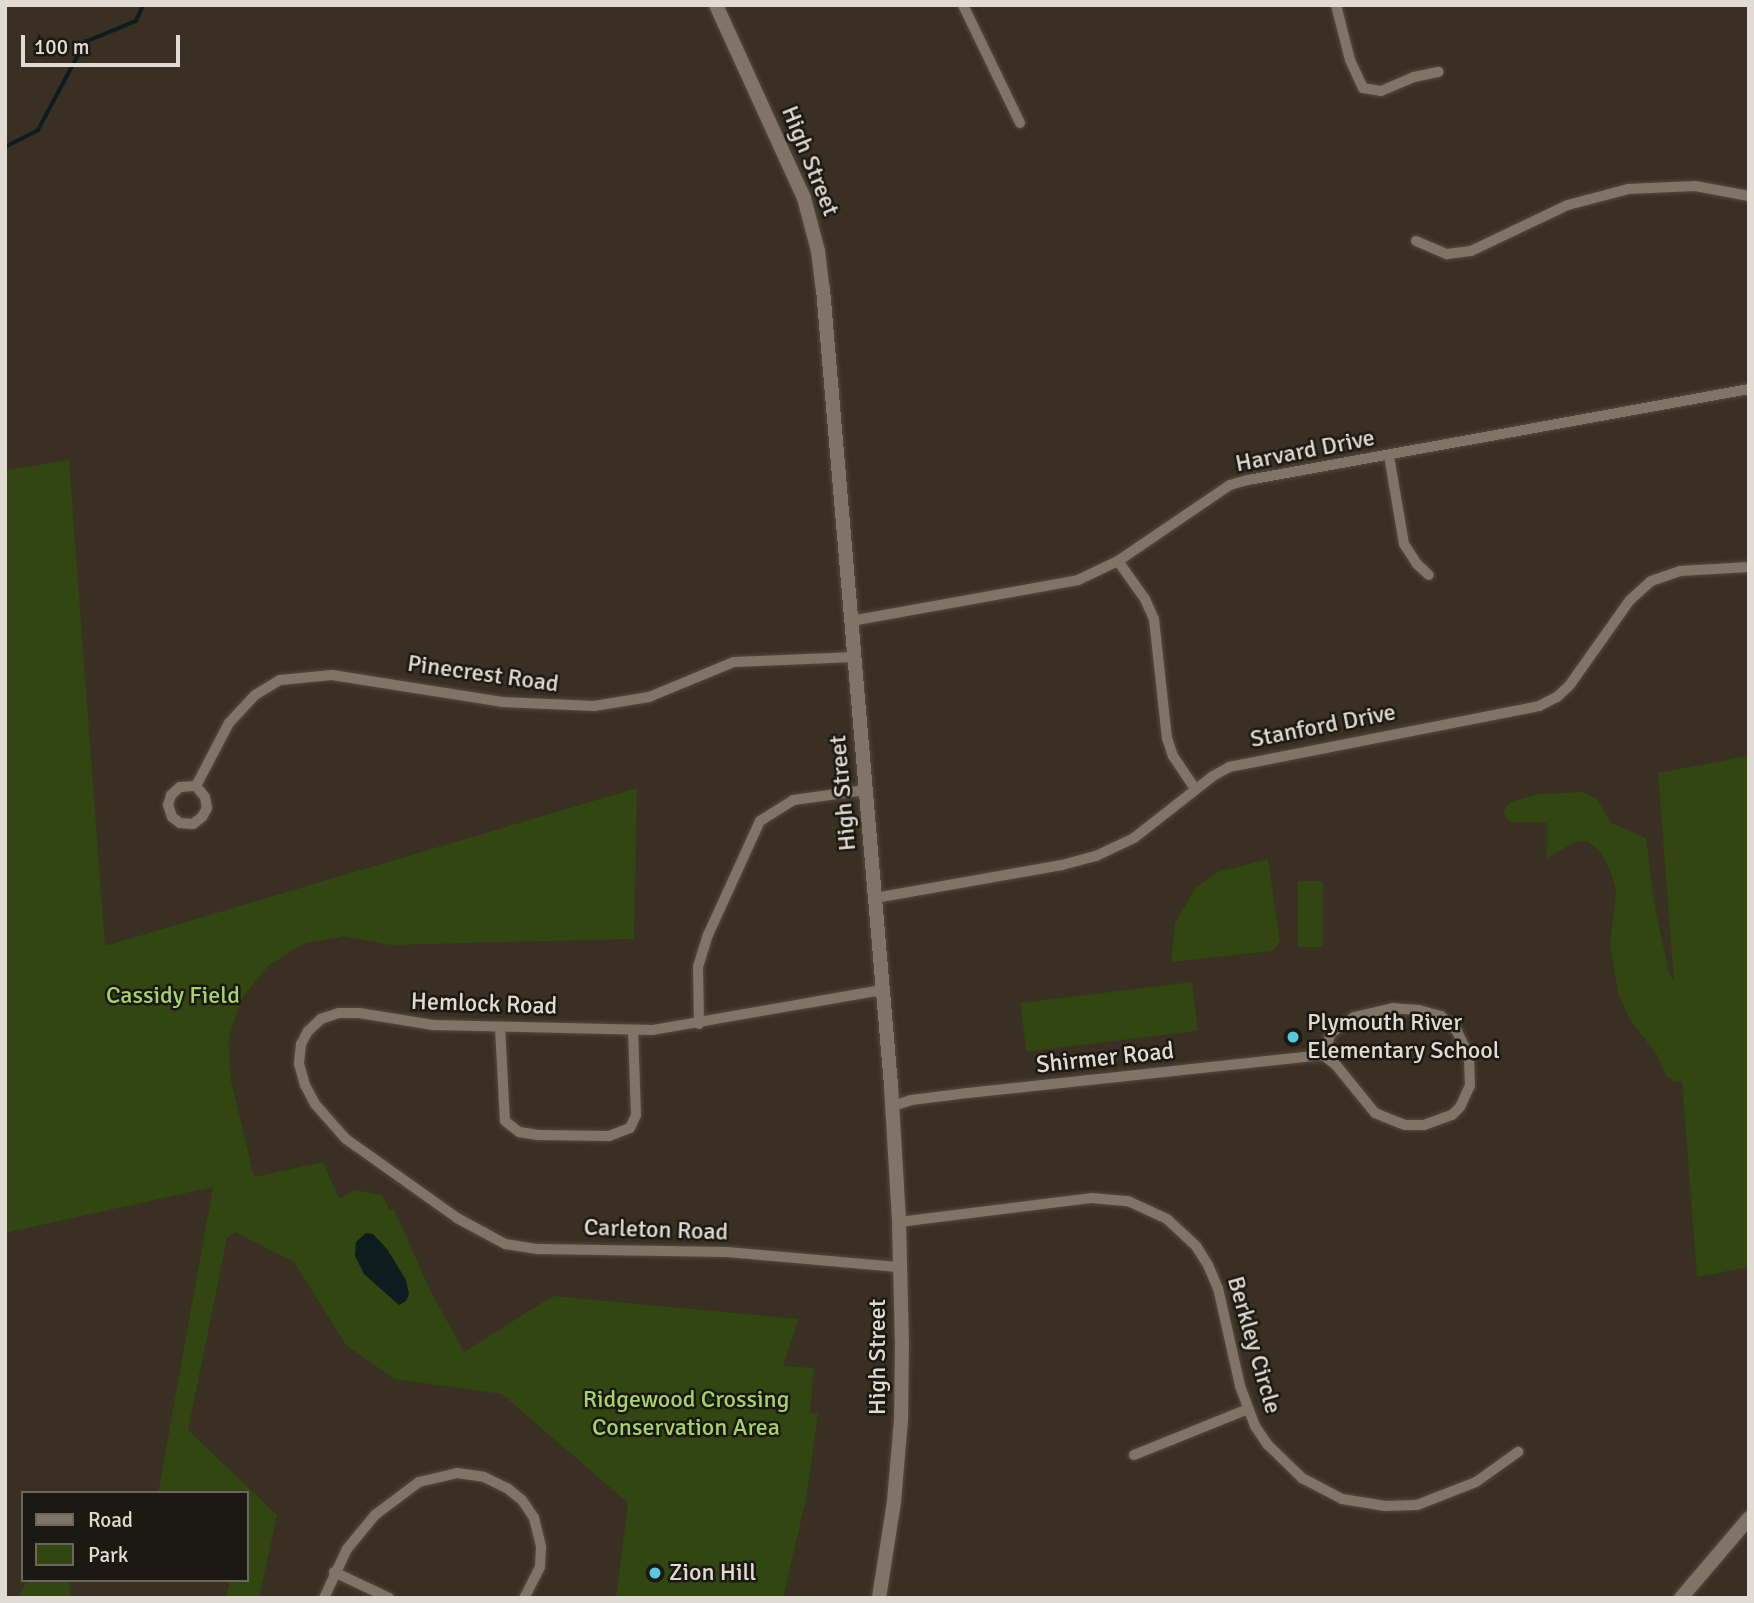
<!DOCTYPE html>
<style>
body{margin:0}
#map{position:relative;width:1754px;height:1603px;overflow:hidden;background:#392f22;font-family:Signika,sans-serif}
div>[style]{position:absolute}
.green>*{inset:0;background:#314610;transform-origin:0 0}
.water>*{inset:0;background:#0c1c1f}
.stream>*{height:3.5px;margin:-1.75px;padding:0 1.75px;transform-origin:1.75px;border-radius:1.75px;background:#0c1c1f}
.roads{filter:drop-shadow(0 0 2px #524a3f) drop-shadow(0 0 2px #524a3f)}
.street>*{height:10px;margin:-5px;padding:0 5px;transform-origin:5px;border-radius:5px;background:#7f7465}
.secondary>*{height:14px;margin:-7px;padding:0 7px;transform-origin:7px;border-radius:7px;background:#7f7465}
.dots>*{width:19px;height:19px;translate:-50% -50%;box-sizing:border-box;border:4px solid #1c1812;border-radius:50%}
span{translate:-50% -50%;white-space:nowrap;text-align:center;line-height:1.15;-webkit-text-stroke:5px #1c1812;paint-order:stroke}
.street-label{font-size:24px;color:#e1dbd3}
.park-label{font-size:24px;color:#a6d46b}
.poi-label{font-size:24px;color:#e1dbd3}
.left{translate:0 -50%;text-align:left}
.frame{position:absolute;inset:0;border:7px solid #e1dbd3;pointer-events:none}
.legend{position:absolute;left:21px;top:1491px;width:228px;height:91px;box-sizing:border-box;background:#1c1812;border:2px solid #6b665f;margin:0;padding:9px 12px;list-style:none;font-size:21px;color:#e1dbd3}
.legend li{display:flex;align-items:center;gap:14px;height:35px}
.legend b{width:35px;border:2px solid #6b665f}
.scale{position:absolute;left:21px;top:35px;width:159px;height:32px;box-sizing:border-box;border:4px solid #e1dbd3;border-top:0;padding-left:9px;font-size:21px;line-height:24px;white-space:nowrap;color:#e1dbd3;-webkit-text-stroke:5px #1c1812;paint-order:stroke}
</style>
<div id="map">
<div class="green">
<div style="clip-path:polygon(69px 460px,105px 946px,637px 788px,634px 939px,390px 945px,344px 936px,303px 944px,268px 966px,242px 998px,229px 1037px,230px 1076px,254px 1177px,323px 1162px,339px 1199px,355px 1190px,382px 1195px,390px 1210px,394px 1209px,430px 1290px,464px 1352px,553px 1296px,799px 1319px,783px 1366px,814px 1368px,810px 1413px,818px 1414px,806px 1499px,783px 1598px,616px 1598px,628px 1503px,502px 1394px,394px 1379px,346px 1345px,294px 1262px,235px 1232px,227px 1238px,188px 1430px,277px 1515px,259px 1598px,226px 1598px,230px 1580px,247px 1580px,247px 1493px,158px 1493px,213px 1187px,5px 1233px,5px 470px)"></div>
<div style="clip-path:polygon(1749px 756px,1749px 1267px,1697px 1277px,1682px 1081px,1675px 1082px,1666px 1076px,1657px 1055px,1629px 1018px,1618px 993px,1610px 945px,1616px 893px,1611px 872px,1600px 851px,1587px 841px,1575px 842px,1547px 858px,1547px 823px,1509px 822px,1503px 811px,1510px 802px,1539px 794px,1583px 792px,1597px 799px,1611px 823px,1646px 838px,1655px 908px,1669px 973px,1674px 982px,1658px 773px)"></div>
<div style="clip-path:polygon(1268px 859px,1280px 941px,1273px 951px,1171px 962px,1175px 923px,1196px 887px,1218px 872px)"></div>
<div style="left:1298px;top:881px;width:25px;height:66px"></div>
<div style="left:1192px;top:982px;width:49px;height:173px;rotate:83deg"></div>
<div style="clip-path:polygon(27px 1580px,69px 1580px,71px 1598px,18px 1598px)"></div>
</div>
<div class="water">
<div style="clip-path:polygon(366px 1233px,373px 1234px,387px 1249px,406px 1280px,409px 1294px,406px 1301px,399px 1305px,364px 1274px,355px 1256px,356px 1242px)"></div>
</div>
<div class="stream">
<div style="left:5px;top:147px;width:37px;rotate:-27deg"></div>
<div style="left:38px;top:130px;width:100px;rotate:-61.9deg"></div>
<div style="left:85px;top:42px;width:55px;rotate:-22.4deg"></div>
<div style="left:136px;top:21px;width:17px;rotate:-66deg"></div>
</div>
<div class="roads">
<div class="street">
<div style="left:963px;top:5px;width:131px;rotate:64.2deg"></div>
<div style="left:1336px;top:5px;width:57px;rotate:75.7deg"></div>
<div style="left:1350px;top:60px;width:31px;rotate:65deg"></div>
<div style="left:1363px;top:88px;width:18px;rotate:9deg"></div>
<div style="left:1381px;top:91px;width:36px;rotate:-23deg"></div>
<div style="left:1414px;top:77px;width:25px;rotate:-12deg"></div>
<div style="left:1416px;top:241px;width:34px;rotate:23deg"></div>
<div style="left:1447px;top:254px;width:24px;rotate:-7deg"></div>
<div style="left:1471px;top:251px;width:107px;rotate:-25.4deg"></div>
<div style="left:1568px;top:205px;width:62px;rotate:-14.9deg"></div>
<div style="left:1628px;top:189px;width:67px;rotate:-2.6deg"></div>
<div style="left:1695px;top:186px;width:55px;rotate:10.5deg"></div>
<div style="left:1389px;top:456px;width:89px;rotate:80.3deg"></div>
<div style="left:1404px;top:544px;width:24px;rotate:57deg"></div>
<div style="left:1417px;top:564px;width:16px;rotate:43deg"></div>
<div style="left:1118px;top:561px;width:47px;rotate:54.6deg"></div>
<div style="left:1145px;top:599px;width:22px;rotate:66deg"></div>
<div style="left:1154px;top:619px;width:120px;rotate:83.8deg"></div>
<div style="left:1167px;top:738px;width:19px;rotate:72deg"></div>
<div style="left:1173px;top:756px;width:40px;rotate:56deg"></div>
<div style="left:851px;top:621px;width:231px;rotate:-10.2deg"></div>
<div style="left:1078px;top:580px;width:44px;rotate:-25.4deg"></div>
<div style="left:1118px;top:561px;width:135px;rotate:-34.2deg"></div>
<div style="left:1230px;top:485px;width:19px;rotate:-16deg"></div>
<div style="left:1248px;top:480px;width:509px;rotate:-10.29deg"></div>
<div style="left:196px;top:786px;width:14px;rotate:51deg"></div>
<div style="left:205px;top:797px;width:11px;rotate:80deg"></div>
<div style="left:207px;top:808px;width:10px;rotate:119deg"></div>
<div style="left:202px;top:817px;width:11px;rotate:142deg"></div>
<div style="left:193px;top:824px;width:13px;rotate:-176deg"></div>
<div style="left:180px;top:823px;width:10px;rotate:-143deg"></div>
<div style="left:172px;top:817px;width:13px;rotate:-108deg"></div>
<div style="left:168px;top:805px;width:10px;rotate:-73deg"></div>
<div style="left:171px;top:795px;width:12px;rotate:-42deg"></div>
<div style="left:180px;top:787px;width:16px;rotate:-4deg"></div>
<div style="left:196px;top:786px;width:71px;rotate:-62.4deg"></div>
<div style="left:229px;top:723px;width:38px;rotate:-47deg"></div>
<div style="left:255px;top:695px;width:29px;rotate:-31deg"></div>
<div style="left:280px;top:680px;width:52px;rotate:-5.5deg"></div>
<div style="left:332px;top:675px;width:172px;rotate:9deg"></div>
<div style="left:502px;top:702px;width:92px;rotate:2.5deg"></div>
<div style="left:594px;top:706px;width:56px;rotate:-9.3deg"></div>
<div style="left:649px;top:697px;width:92px;rotate:-22.4deg"></div>
<div style="left:734px;top:662px;width:120px;rotate:-2.4deg"></div>
<div style="left:875px;top:898px;width:190px;rotate:-10deg"></div>
<div style="left:1062px;top:865px;width:35px;rotate:-15deg"></div>
<div style="left:1096px;top:856px;width:42px;rotate:-25.3deg"></div>
<div style="left:1134px;top:838px;width:100px;rotate:-38.1deg"></div>
<div style="left:1213px;top:776px;width:18px;rotate:-29deg"></div>
<div style="left:1229px;top:767px;width:316px;rotate:-11.1deg"></div>
<div style="left:1539px;top:706px;width:20px;rotate:-27deg"></div>
<div style="left:1557px;top:697px;width:16px;rotate:-43deg"></div>
<div style="left:1569px;top:686px;width:105px;rotate:-54.7deg"></div>
<div style="left:1630px;top:600px;width:28px;rotate:-42deg"></div>
<div style="left:1651px;top:581px;width:31px;rotate:-19deg"></div>
<div style="left:1680px;top:571px;width:69px;rotate:-3.3deg"></div>
<div style="left:882px;top:990px;width:232px;rotate:170.1deg"></div>
<div style="left:653px;top:1030px;width:220px;rotate:-178.7deg"></div>
<div style="left:433px;top:1025px;width:75px;rotate:-170.8deg"></div>
<div style="left:359px;top:1013px;width:20px;rotate:180deg"></div>
<div style="left:339px;top:1013px;width:19px;rotate:162deg"></div>
<div style="left:321px;top:1019px;width:18px;rotate:137deg"></div>
<div style="left:308px;top:1031px;width:15px;rotate:118deg"></div>
<div style="left:301px;top:1044px;width:20px;rotate:96deg"></div>
<div style="left:299px;top:1064px;width:22px;rotate:74deg"></div>
<div style="left:305px;top:1085px;width:21px;rotate:62deg"></div>
<div style="left:315px;top:1104px;width:47px;rotate:48.5deg"></div>
<div style="left:346px;top:1139px;width:136px;rotate:35.4deg"></div>
<div style="left:457px;top:1218px;width:55px;rotate:28.4deg"></div>
<div style="left:505px;top:1244px;width:33px;rotate:9deg"></div>
<div style="left:538px;top:1249px;width:189px;rotate:0.9deg"></div>
<div style="left:727px;top:1252px;width:174px;rotate:5deg"></div>
<div style="left:699px;top:1024px;width:57px;rotate:-91deg"></div>
<div style="left:698px;top:967px;width:34px;rotate:-73deg"></div>
<div style="left:708px;top:935px;width:125px;rotate:-65.5deg"></div>
<div style="left:760px;top:821px;width:39px;rotate:-32deg"></div>
<div style="left:793px;top:800px;width:74px;rotate:-7.8deg"></div>
<div style="left:500px;top:1027px;width:94px;rotate:87deg"></div>
<div style="left:505px;top:1121px;width:18px;rotate:38deg"></div>
<div style="left:519px;top:1132px;width:19px;rotate:9deg"></div>
<div style="left:538px;top:1135px;width:71px;rotate:0.8deg"></div>
<div style="left:609px;top:1136px;width:22px;rotate:-21deg"></div>
<div style="left:630px;top:1128px;width:14px;rotate:-65deg"></div>
<div style="left:636px;top:1115px;width:84px;rotate:-92deg"></div>
<div style="left:893px;top:1106px;width:19px;rotate:-18deg"></div>
<div style="left:911px;top:1100px;width:57px;rotate:-7deg"></div>
<div style="left:968px;top:1093px;width:357px;rotate:-6.1deg"></div>
<div style="left:1323px;top:1055px;width:16px;rotate:38deg"></div>
<div style="left:1336px;top:1065px;width:62px;rotate:50.9deg"></div>
<div style="left:1375px;top:1113px;width:32px;rotate:22deg"></div>
<div style="left:1405px;top:1125px;width:19px"></div>
<div style="left:1424px;top:1125px;width:30px;rotate:-20deg"></div>
<div style="left:1452px;top:1115px;width:11px;rotate:-45deg"></div>
<div style="left:1460px;top:1107px;width:23px;rotate:-65deg"></div>
<div style="left:1470px;top:1086px;width:30px;rotate:-92deg"></div>
<div style="left:1469px;top:1056px;width:28px;rotate:-116deg"></div>
<div style="left:1457px;top:1031px;width:22px;rotate:-137deg"></div>
<div style="left:1441px;top:1016px;width:23px;rotate:-165deg"></div>
<div style="left:1419px;top:1010px;width:26px;rotate:-176deg"></div>
<div style="left:1393px;top:1008px;width:40px;rotate:167deg"></div>
<div style="left:1354px;top:1017px;width:28px;rotate:145deg"></div>
<div style="left:1331px;top:1033px;width:23px;rotate:110deg"></div>
<div style="left:899px;top:1222px;width:193px;rotate:-7.1deg"></div>
<div style="left:1091px;top:1198px;width:37px;rotate:5deg"></div>
<div style="left:1128px;top:1201px;width:43px;rotate:24.8deg"></div>
<div style="left:1167px;top:1219px;width:40px;rotate:43deg"></div>
<div style="left:1196px;top:1246px;width:22px;rotate:58deg"></div>
<div style="left:1208px;top:1265px;width:25px;rotate:67deg"></div>
<div style="left:1218px;top:1288px;width:100px;rotate:77.3deg"></div>
<div style="left:1240px;top:1386px;width:43px;rotate:69.4deg"></div>
<div style="left:1255px;top:1426px;width:22px;rotate:56deg"></div>
<div style="left:1267px;top:1444px;width:49px;rotate:44.2deg"></div>
<div style="left:1302px;top:1478px;width:45px;rotate:27.7deg"></div>
<div style="left:1342px;top:1499px;width:44px;rotate:9.2deg"></div>
<div style="left:1385px;top:1506px;width:32px;rotate:-2deg"></div>
<div style="left:1417px;top:1505px;width:63px;rotate:-21.3deg"></div>
<div style="left:1476px;top:1482px;width:52px;rotate:-35.5deg"></div>
<div style="left:1134px;top:1455px;width:123px;rotate:-22deg"></div>
<div style="left:334px;top:1572px;width:61px;rotate:25.3deg"></div>
<div style="left:324px;top:1598px;width:54px;rotate:-64.9deg"></div>
<div style="left:347px;top:1549px;width:44px;rotate:-50.5deg"></div>
<div style="left:375px;top:1515px;width:55px;rotate:-36.9deg"></div>
<div style="left:419px;top:1482px;width:39px;rotate:-13deg"></div>
<div style="left:457px;top:1473px;width:27px;rotate:8deg"></div>
<div style="left:484px;top:1477px;width:25px;rotate:26deg"></div>
<div style="left:507px;top:1488px;width:19px;rotate:39deg"></div>
<div style="left:522px;top:1500px;width:22px;rotate:56deg"></div>
<div style="left:534px;top:1518px;width:30px;rotate:76deg"></div>
<div style="left:541px;top:1547px;width:20px;rotate:93deg"></div>
<div style="left:540px;top:1567px;width:35px;rotate:117deg"></div>
</div>
<div class="secondary">
<div style="left:716px;top:5px;width:212px;rotate:65.5deg"></div>
<div style="left:804px;top:198px;width:55px;rotate:75.2deg"></div>
<div style="left:818px;top:251px;width:38px;rotate:83deg"></div>
<div style="left:823px;top:289px;width:800px;rotate:85.12deg"></div>
<div style="left:891px;top:1086px;width:136px;rotate:86.6deg"></div>
<div style="left:899px;top:1222px;width:120px;rotate:88.6deg"></div>
<div style="left:902px;top:1342px;width:78px;rotate:90.7deg"></div>
<div style="left:901px;top:1420px;width:82px;rotate:94.9deg"></div>
<div style="left:894px;top:1502px;width:97px;rotate:98.9deg"></div>
<div style="left:1681px;top:1598px;width:105px;rotate:-49.6deg"></div>
</div>
</div>
<div class="dots">
<div style="left:1293px;top:1037px;background:#55cade"></div>
<div style="left:655px;top:1573px;background:#55cade"></div>
</div>
<div class="street-label">
<span style="left:810px;top:161px;rotate:68deg">High Street</span>
<span style="left:1305px;top:451px;rotate:-11deg">Harvard Drive</span>
<span style="left:483px;top:674px;rotate:8deg">Pinecrest Road</span>
<span style="left:1323px;top:726px;rotate:-11deg">Stanford Drive</span>
<span style="left:843px;top:793px;rotate:-95deg">High Street</span>
<span style="left:484px;top:1004px;rotate:2deg">Hemlock Road</span>
<span style="left:1105px;top:1058px;rotate:-6deg">Shirmer Road</span>
<span style="left:656px;top:1230px;rotate:2deg">Carleton Road</span>
<span style="left:1254px;top:1345px;rotate:74deg">Berkley Circle</span>
<span style="left:878px;top:1357px;rotate:-90deg">High Street</span>
</div>
<div class="park-label">
<span style="left:173px;top:996px">Cassidy Field</span>
<span style="left:686px;top:1414px">Ridgewood Crossing<br>Conservation Area</span>
</div>
<div class="poi-label">
<span class="left" style="left:1307px;top:1037px">Plymouth River<br>Elementary School</span>
<span class="left" style="left:669px;top:1573px">Zion Hill</span>
</div>
<div class="frame"></div>
<ul class="legend">
<li><b style="height:9px;background:#7f7465"></b>Road</li>
<li><b style="height:19px;background:#314610"></b>Park</li>
</ul>
<div class="scale">100 m</div>
</div>
